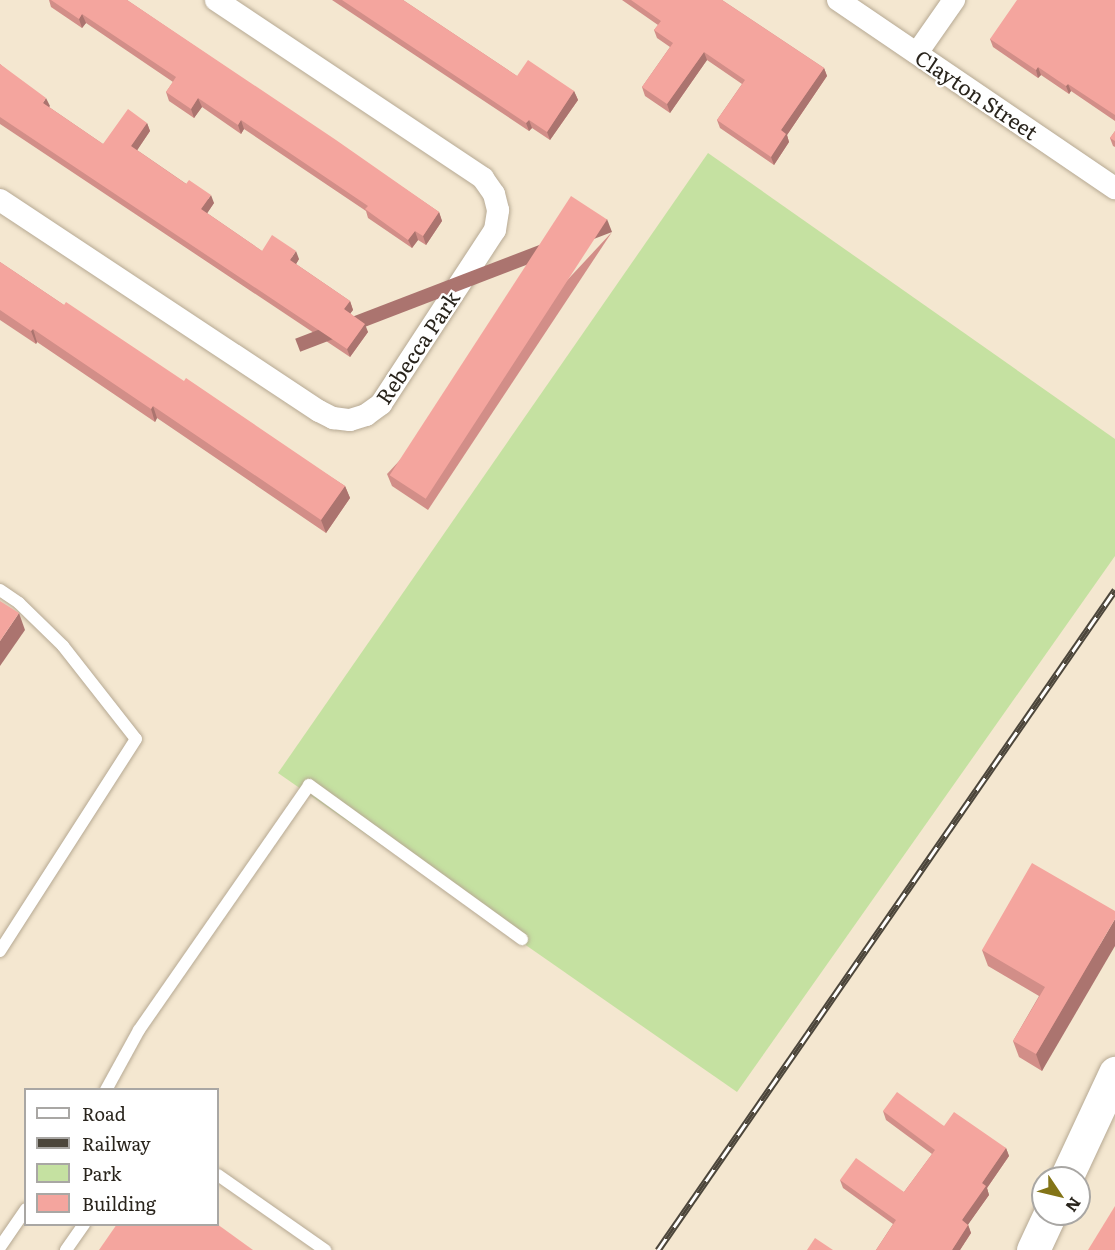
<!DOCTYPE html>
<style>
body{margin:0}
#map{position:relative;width:1115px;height:1250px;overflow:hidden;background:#f4e7d0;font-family:Literata,serif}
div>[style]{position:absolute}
.green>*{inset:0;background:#c5e1a1}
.roads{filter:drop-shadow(0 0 2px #b6a993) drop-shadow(0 0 2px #b6a993)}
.lane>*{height:12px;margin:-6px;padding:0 6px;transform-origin:6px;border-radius:6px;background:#fff}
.street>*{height:22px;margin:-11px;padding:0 11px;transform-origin:11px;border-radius:11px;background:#fff}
.secondary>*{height:33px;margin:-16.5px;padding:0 16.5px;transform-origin:16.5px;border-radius:16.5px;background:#fff}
.rail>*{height:7px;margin-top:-3.5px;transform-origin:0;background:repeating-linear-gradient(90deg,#fff 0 14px,#4c463b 0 28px);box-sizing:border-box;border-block:2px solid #4c463b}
.wall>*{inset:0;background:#d28e88}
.shaded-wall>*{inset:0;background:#ab746f;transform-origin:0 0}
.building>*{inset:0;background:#f4a59e;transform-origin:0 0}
span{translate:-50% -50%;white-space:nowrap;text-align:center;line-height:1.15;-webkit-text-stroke:4.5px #fff;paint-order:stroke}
.street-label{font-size:21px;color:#29241c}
.legend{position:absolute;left:24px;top:1088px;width:195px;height:138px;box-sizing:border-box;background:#fff;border:2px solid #a9a7a4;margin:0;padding:8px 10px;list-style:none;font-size:18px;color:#29241c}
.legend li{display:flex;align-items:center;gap:12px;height:30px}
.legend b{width:30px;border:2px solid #a9a7a4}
.north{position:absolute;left:1031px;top:1166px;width:60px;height:60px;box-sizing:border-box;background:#fff;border:2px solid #a9a7a4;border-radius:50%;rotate:125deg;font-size:16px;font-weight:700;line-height:24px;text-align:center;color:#29241c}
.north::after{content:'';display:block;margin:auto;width:21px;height:27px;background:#837417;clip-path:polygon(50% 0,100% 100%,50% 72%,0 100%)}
</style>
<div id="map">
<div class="green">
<div style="clip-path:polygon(708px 153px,1115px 439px,1115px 556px,737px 1092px,278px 773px)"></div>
</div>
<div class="roads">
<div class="lane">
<div style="left:0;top:590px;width:23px;rotate:34deg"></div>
<div style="left:19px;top:603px;width:62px;rotate:44.3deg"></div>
<div style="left:63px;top:646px;width:118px;rotate:51.9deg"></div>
<div style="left:136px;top:739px;width:252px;rotate:122.7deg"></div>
<div style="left:106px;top:1090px;width:68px;rotate:-61.2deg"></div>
<div style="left:139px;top:1030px;width:298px;rotate:-55.2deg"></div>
<div style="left:309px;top:785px;width:263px;rotate:35.9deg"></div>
<div style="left:218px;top:1175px;width:131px;rotate:35deg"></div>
<div style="left:0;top:1247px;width:46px;rotate:-55.6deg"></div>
<div style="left:66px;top:1250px;width:32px;rotate:-55deg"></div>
</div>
<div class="street">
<div style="left:838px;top:0;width:335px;rotate:34.2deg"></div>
<div style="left:917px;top:53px;width:65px;rotate:-55.1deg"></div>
<div style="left:0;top:200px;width:382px;rotate:33.5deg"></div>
<div style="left:319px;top:411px;width:16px;rotate:27deg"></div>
<div style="left:333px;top:418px;width:17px;rotate:7deg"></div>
<div style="left:350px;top:420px;width:17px;rotate:-17deg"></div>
<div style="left:366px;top:415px;width:19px;rotate:-36deg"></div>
<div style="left:381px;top:404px;width:208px;rotate:-56.8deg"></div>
<div style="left:495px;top:230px;width:20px;rotate:-81deg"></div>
<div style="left:498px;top:210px;width:16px;rotate:-104deg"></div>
<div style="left:494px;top:194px;width:19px;rotate:-125deg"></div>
<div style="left:483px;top:178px;width:321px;rotate:-146.3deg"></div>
</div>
<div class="secondary">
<div style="left:1066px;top:1178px;width:116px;rotate:-65deg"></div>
<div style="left:1033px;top:1250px;width:40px;rotate:-65deg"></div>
</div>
</div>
<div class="rail">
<div style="left:658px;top:1250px;width:803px;rotate:-55.3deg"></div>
</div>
<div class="wall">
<div style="clip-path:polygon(49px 0,127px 0,439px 212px,442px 221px,426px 245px,418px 240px,412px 248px,368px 218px,366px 211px,244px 129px,241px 134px,202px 107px,194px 118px,169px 101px,166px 92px,173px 82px,86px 23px,82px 28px,51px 7px)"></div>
<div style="clip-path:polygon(332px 0,403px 0,517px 76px,574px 91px,578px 100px,550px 140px,532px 128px,529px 131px)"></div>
<div style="clip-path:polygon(622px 0,722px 0,824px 68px,827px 76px,787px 135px,789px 142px,774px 165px,720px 128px,717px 120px,742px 84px,707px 60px,670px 113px,645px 96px,642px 87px,670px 47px,657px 38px,654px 30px,658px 25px)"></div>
<div style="clip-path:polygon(1115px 0,1115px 121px,1071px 91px,1069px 94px,1041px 75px,1038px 78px,993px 47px,990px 39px)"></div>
<div style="clip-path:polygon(0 64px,49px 107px,103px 144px,147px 123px,150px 131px,137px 150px,214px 203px,207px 213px,262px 251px,299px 259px,296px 264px,350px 301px,353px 310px,350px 313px,368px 332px,350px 357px,0 124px)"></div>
<div style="clip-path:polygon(1115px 131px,1115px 147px,1113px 146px,1110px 138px)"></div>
<div style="clip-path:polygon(612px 232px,428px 510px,392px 486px,387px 474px)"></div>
<div style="clip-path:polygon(0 262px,64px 305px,345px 486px,350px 498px,326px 533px,157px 418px,155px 422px,37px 342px,36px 344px,0 320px)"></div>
<div style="clip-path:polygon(1115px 911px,1042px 1071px,1019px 1057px,1013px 1041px,1039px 996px,988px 966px,982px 950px)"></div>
<div style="clip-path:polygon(883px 1111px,944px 1126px,1006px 1148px,1009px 1156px,987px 1188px,989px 1195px,968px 1224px,971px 1233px,960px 1250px,876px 1250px,893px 1224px,843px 1188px,840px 1180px,904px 1192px,932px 1154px,886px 1120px)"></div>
</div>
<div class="shaded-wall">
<div style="clip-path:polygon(82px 14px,86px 23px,82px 28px,79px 19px)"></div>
<div style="clip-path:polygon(704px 52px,707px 60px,670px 113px,667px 104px)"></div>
<div style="clip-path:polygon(1038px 67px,1041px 75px,1038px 78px,1036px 70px)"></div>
<div style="clip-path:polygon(824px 68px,827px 76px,787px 135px,789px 142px,774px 165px,771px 157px,781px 130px)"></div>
<div style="clip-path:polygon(1068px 84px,1071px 91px,1069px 94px,1066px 86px)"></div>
<div style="clip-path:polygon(574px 91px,578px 100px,550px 140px,547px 132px)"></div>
<div style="clip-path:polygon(46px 98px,50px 106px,46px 111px,43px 103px)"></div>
<div style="clip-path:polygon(198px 98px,202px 107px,194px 118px,191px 109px)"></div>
<div style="clip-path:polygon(241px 120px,244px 129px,241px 134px,238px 125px)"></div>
<div style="clip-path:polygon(529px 120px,532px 128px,529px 131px,526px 123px)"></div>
<div style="clip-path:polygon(147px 123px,150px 131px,134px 155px,131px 146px)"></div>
<div style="clip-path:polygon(211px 195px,214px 203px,204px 218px,201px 209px)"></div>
<div style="clip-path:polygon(439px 212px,442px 221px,426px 245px,423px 236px)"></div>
<div style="left:607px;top:219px;width:14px;height:334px;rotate:69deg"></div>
<div style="clip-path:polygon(415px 231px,418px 240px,412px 248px,408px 240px)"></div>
<div style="clip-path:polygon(296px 251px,299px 259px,293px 269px,290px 260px)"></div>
<div style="clip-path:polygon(350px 301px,353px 310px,347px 318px,344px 309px)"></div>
<div style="clip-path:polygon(365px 324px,368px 332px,350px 357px,347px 349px)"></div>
<div style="clip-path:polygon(33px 329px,37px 342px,36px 344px,31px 331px)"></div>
<div style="clip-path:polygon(153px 406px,157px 418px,155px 422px,151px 409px)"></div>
<div style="clip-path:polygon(345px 486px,350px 498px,326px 533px,321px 520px)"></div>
<div style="clip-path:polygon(19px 613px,25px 630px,0 666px,0 641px)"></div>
<div style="clip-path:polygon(1115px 919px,1115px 946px,1042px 1071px,1036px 1054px)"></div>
<div style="clip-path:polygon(1006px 1148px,1009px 1156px,987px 1188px,989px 1195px,965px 1229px,962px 1220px,982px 1183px)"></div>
<div style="clip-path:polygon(968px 1225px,971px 1233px,960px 1250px,952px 1250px)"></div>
</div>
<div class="building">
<div style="clip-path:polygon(51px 0,127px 0,336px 140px,439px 212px,423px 236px,415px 231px,408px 240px,365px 209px,368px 206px,241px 120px,238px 125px,198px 98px,191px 109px,166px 92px,176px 77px,82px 14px,79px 19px)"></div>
<div style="clip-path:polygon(342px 0,403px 0,517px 76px,528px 60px,574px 91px,547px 132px,529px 120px,526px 123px)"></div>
<div style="clip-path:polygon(631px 0,722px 0,824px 68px,781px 130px,786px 134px,771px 157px,717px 120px,745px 80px,704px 52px,667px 104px,642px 87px,673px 43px,654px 30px,661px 21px)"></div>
<div style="clip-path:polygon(1017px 0,1115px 0,1115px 115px,1068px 84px,1066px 86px,1038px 67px,1036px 70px,990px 39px)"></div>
<div style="clip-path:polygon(0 64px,46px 98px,43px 103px,103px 144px,128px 109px,147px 123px,131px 146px,186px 184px,189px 180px,211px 195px,201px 209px,262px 251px,272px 235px,296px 251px,290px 260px,350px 301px,344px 309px,365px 324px,347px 349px,0 117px)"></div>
<div style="clip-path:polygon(1115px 131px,1115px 141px,1110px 138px)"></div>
<div style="left:571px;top:196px;width:43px;height:333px;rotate:33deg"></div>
<div style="clip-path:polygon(0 262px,64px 305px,66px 302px,184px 381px,186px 378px,345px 486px,321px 520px,153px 406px,151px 409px,33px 329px,31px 331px,0 310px)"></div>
<div style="clip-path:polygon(0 601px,19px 613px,0 641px)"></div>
<div style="clip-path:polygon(1032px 863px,1115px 911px,1115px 919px,1036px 1054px,1013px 1041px,1045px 987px,982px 950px)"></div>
<div style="clip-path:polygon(897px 1092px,944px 1126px,954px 1112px,1006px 1148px,982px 1183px,986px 1186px,962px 1220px,968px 1225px,952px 1250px,876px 1250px,896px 1220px,840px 1180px,856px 1158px,904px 1192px,935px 1150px,883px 1111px)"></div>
<div style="clip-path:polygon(1115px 1206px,1115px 1250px,1088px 1250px)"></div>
<div style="clip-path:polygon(117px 1224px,217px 1224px,253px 1250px,99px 1250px)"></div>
<div style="clip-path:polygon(815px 1238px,833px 1250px,807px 1250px)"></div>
</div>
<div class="street-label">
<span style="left:977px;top:94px;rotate:34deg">Clayton Street</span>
<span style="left:417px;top:347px;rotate:-56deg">Rebecca Park</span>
</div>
<ul class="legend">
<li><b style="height:8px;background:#fff"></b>Road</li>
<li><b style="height:8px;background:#4c463b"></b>Railway</li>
<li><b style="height:16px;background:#c5e1a1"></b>Park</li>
<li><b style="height:16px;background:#f4a59e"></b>Building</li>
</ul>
<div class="north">N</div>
</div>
